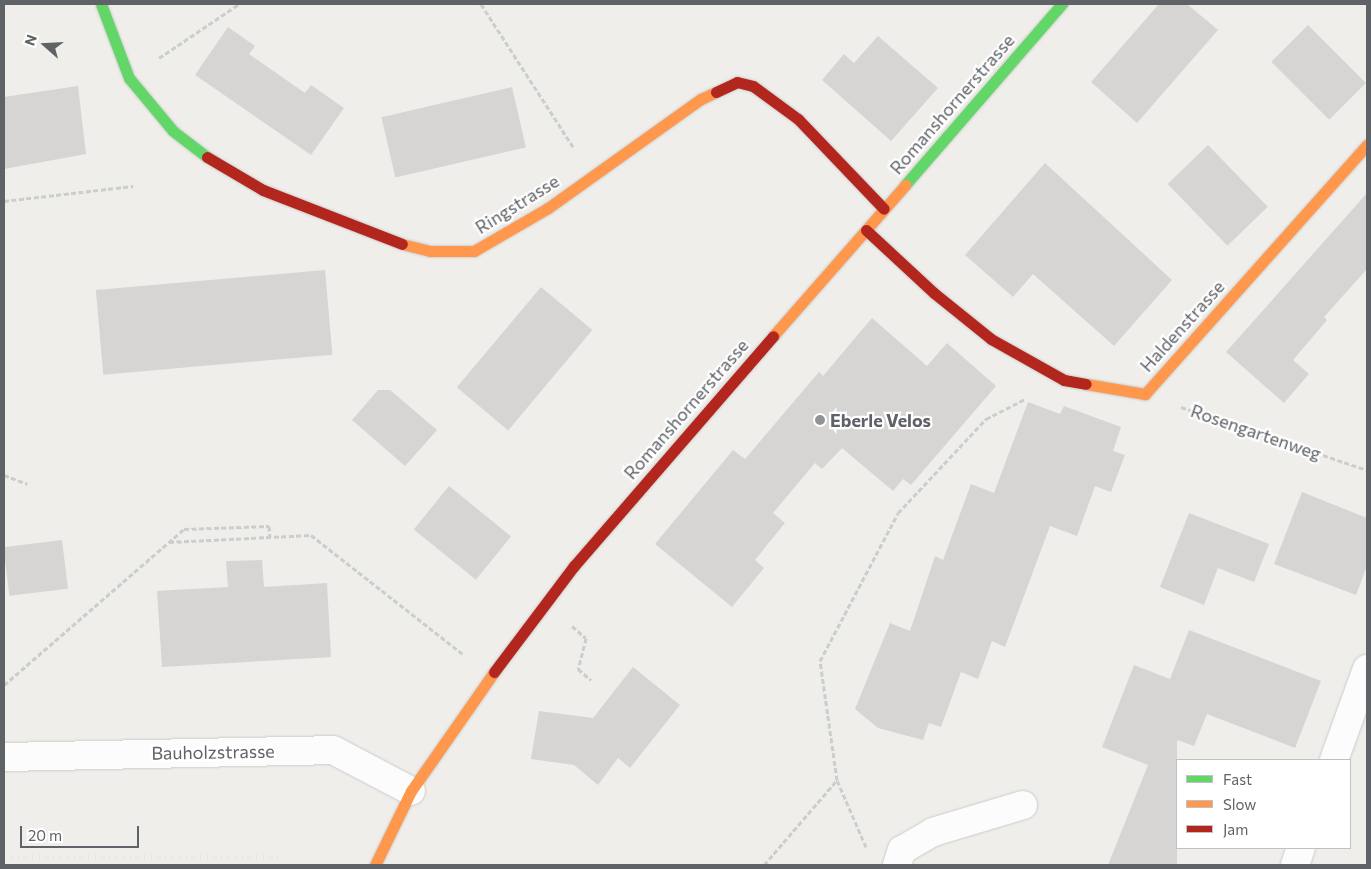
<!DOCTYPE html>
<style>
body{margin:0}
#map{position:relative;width:1371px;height:869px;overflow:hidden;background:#efeeea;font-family:Commissioner,sans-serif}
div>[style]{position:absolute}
.building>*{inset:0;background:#d6d5d3;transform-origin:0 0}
.path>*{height:3px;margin-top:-1.5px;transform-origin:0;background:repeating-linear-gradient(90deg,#cacfcc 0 5px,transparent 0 7.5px)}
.roads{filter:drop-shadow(0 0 1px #cbcccc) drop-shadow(0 0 1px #cbcccc)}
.street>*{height:28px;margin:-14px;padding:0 14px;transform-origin:14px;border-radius:14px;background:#fdfcfc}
.fast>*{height:11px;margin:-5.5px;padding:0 5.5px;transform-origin:5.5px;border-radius:5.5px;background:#63d668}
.slow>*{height:11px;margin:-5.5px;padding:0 5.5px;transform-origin:5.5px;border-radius:5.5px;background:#ff974d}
.jam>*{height:11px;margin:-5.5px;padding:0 5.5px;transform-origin:5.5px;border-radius:5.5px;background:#b3261e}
.rail>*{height:4px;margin-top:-2px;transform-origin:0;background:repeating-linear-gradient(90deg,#e4e4e4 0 1px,transparent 0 7px)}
.dots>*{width:14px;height:14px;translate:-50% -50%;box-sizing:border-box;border:2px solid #fff;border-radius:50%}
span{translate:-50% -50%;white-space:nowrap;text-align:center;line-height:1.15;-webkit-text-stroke:4.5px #fff;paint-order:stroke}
.street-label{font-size:18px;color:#5f6368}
.poi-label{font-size:18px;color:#5f6368;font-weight:700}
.left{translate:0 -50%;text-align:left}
.frame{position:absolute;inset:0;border:5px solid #5f6368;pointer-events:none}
.legend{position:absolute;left:1176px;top:759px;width:175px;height:90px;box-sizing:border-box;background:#fff;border:1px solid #bfc1c3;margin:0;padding:6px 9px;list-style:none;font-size:15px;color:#5f6368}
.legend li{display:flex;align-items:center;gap:10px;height:25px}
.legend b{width:25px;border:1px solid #bfc1c3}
.north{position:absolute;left:20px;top:20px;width:50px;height:50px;-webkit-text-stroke:4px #fff;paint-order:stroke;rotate:289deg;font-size:14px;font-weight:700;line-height:20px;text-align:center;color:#5f6368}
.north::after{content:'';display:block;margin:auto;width:18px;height:22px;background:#5f6368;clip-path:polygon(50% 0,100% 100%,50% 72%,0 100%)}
.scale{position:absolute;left:20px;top:826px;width:119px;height:22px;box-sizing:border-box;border:2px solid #5f6368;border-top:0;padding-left:6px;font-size:15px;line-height:18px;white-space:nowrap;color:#5f6368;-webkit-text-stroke:4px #fff;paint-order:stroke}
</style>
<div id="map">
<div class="building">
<div style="clip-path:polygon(1159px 4px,1187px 4px,1218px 30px,1137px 123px,1091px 82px)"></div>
<div style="left:1308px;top:25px;width:82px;height:52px;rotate:45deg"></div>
<div style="clip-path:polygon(228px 27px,255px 46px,249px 54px,305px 93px,311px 85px,344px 108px,311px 155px,195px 75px)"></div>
<div style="clip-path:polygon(878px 36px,938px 88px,891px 141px,822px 80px,844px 54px,854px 63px)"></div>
<div style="clip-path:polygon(78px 86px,86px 154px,4px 169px,4px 97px)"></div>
<div style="left:512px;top:87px;width:62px;height:134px;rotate:77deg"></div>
<div style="left:1208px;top:145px;width:86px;height:56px;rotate:46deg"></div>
<div style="clip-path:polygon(1045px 163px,1172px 280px,1114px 346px,1033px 274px,1013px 297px,965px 255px)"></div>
<div style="clip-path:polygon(1367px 193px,1367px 269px,1324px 317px,1327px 320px,1293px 360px,1309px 374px,1284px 403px,1226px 352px)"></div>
<div style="left:325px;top:270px;width:85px;height:230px;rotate:85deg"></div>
<div style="left:541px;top:287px;width:67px;height:131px;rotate:40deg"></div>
<div style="clip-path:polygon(872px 318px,927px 366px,947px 343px,996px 386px,911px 485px,903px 479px,893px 491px,842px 448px,822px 469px,815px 463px,773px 513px,785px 523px,755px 560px,764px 568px,732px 607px,655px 544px,733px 450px,745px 459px,819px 372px,823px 376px)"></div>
<div style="clip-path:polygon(378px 390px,390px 390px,437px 430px,405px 466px,352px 420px)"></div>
<div style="clip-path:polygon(1028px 402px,1060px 414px,1064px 406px,1121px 427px,1113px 451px,1125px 455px,1111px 492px,1095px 486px,1077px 536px,1050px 526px,1005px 647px,992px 641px,978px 679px,961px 672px,941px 727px,929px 723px,923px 740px,878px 728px,855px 709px,890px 623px,910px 631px,935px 556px,943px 560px,971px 484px,994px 493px)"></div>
<div style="left:449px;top:486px;width:80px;height:56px;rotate:39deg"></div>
<div style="clip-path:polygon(1302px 492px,1367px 518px,1367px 566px,1356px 595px,1274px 564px)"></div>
<div style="clip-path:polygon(1189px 513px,1269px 544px,1254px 582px,1218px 568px,1204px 605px,1160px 587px)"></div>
<div style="left:62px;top:540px;width:49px;height:59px;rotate:83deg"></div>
<div style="clip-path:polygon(262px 560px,264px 587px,327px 583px,331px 657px,162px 667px,157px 591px,228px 587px,226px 561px)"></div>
<div style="clip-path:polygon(1189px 630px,1321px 681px,1295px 748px,1207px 714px,1194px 746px,1177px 740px,1177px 865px,1108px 865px,1148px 765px,1102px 747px,1134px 665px,1170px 679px)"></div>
<div style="clip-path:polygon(633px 667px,680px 705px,630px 768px,618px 758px,598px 785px,574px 765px,531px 759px,539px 711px,593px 718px)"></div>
</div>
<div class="path">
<div style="left:481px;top:4px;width:170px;rotate:57.2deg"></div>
<div style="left:159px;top:58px;width:97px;rotate:-34deg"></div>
<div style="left:4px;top:201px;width:130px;rotate:-6.6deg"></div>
<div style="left:1181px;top:407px;width:196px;rotate:18.7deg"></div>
<div style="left:4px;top:475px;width:25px;rotate:21deg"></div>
<div style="left:169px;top:542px;width:142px;rotate:-2.8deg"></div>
<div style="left:311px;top:535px;width:193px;rotate:38.1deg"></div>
<div style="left:572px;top:626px;width:18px;rotate:41deg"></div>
<div style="left:586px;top:638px;width:32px;rotate:104deg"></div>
<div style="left:578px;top:669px;width:17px;rotate:40deg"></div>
<div style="left:4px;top:685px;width:238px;rotate:-40.9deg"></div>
<div style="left:184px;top:529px;width:85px;rotate:-2deg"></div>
<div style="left:269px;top:526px;width:11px;rotate:85deg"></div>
<div style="left:866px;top:847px;width:73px;rotate:-113.4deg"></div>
<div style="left:837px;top:780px;width:120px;rotate:-98.1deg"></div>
<div style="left:820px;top:661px;width:167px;rotate:-62.2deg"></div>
<div style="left:898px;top:513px;width:129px;rotate:-46.9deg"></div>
<div style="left:986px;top:419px;width:44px;rotate:-27.1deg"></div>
<div style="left:764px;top:865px;width:112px;rotate:-49.3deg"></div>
</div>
<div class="roads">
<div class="street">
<div style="left:4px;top:757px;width:329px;rotate:-1.2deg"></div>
<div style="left:333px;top:750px;width:88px;rotate:27.7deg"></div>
<div style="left:1334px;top:760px;width:97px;rotate:-70.1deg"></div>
<div style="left:897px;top:865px;width:16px;rotate:-72deg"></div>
<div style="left:902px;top:850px;width:36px;rotate:-30deg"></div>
<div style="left:933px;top:832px;width:94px;rotate:-16.7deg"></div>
<div style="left:1295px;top:865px;width:18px;rotate:-71deg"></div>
</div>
<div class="fast">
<div style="left:101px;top:4px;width:79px;rotate:69.3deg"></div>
<div style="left:129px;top:78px;width:69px;rotate:50.3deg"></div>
<div style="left:173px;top:131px;width:43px;rotate:37.4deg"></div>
<div style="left:905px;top:185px;width:240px;rotate:-49.1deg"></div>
</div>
<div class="slow">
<div style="left:402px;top:244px;width:29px;rotate:14deg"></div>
<div style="left:430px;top:251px;width:44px"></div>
<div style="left:474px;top:251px;width:86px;rotate:-30.2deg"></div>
<div style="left:548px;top:208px;width:188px;rotate:-35.5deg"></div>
<div style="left:701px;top:99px;width:17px;rotate:-25deg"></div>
<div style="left:773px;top:336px;width:201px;rotate:-48.8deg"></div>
<div style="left:1086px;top:384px;width:60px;rotate:9.6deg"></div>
<div style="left:1145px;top:394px;width:334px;rotate:-48.3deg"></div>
<div style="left:375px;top:865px;width:82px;rotate:-64.1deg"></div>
<div style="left:411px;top:791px;width:145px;rotate:-55.1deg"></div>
</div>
<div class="jam">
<div style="left:716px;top:92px;width:23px;rotate:-25deg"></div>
<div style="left:737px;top:82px;width:16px;rotate:14deg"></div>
<div style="left:753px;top:86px;width:56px;rotate:36.3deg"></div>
<div style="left:798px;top:119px;width:124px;rotate:46.3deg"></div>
<div style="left:207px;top:157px;width:65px;rotate:30.5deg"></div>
<div style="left:263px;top:190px;width:149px;rotate:21.2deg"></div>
<div style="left:866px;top:230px;width:93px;rotate:42.8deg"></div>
<div style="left:934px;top:293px;width:73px;rotate:38.9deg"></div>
<div style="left:991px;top:339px;width:84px;rotate:29.3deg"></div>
<div style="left:1064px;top:380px;width:22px;rotate:10deg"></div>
<div style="left:494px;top:672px;width:133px;rotate:-53deg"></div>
<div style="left:574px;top:566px;width:304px;rotate:-49.1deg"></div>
</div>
</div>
<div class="rail">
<div style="left:4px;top:857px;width:279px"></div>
</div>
<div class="dots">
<div style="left:820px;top:420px;background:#919496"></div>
</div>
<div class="street-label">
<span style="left:952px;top:104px;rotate:-49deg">Romanshornerstrasse</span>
<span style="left:517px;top:204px;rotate:-32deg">Ringstrasse</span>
<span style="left:1182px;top:326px;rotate:-48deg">Haldenstrasse</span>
<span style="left:686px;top:409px;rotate:-49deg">Romanshornerstrasse</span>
<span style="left:1256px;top:432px;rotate:19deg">Rosengartenweg</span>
<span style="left:213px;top:752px;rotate:-1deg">Bauholzstrasse</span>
</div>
<div class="poi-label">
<span class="left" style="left:830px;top:420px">Eberle Velos</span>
</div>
<div class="frame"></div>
<ul class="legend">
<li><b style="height:6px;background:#63d668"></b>Fast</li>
<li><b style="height:6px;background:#ff974d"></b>Slow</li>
<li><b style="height:6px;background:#b3261e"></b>Jam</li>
</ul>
<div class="north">N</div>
<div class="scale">20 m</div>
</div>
